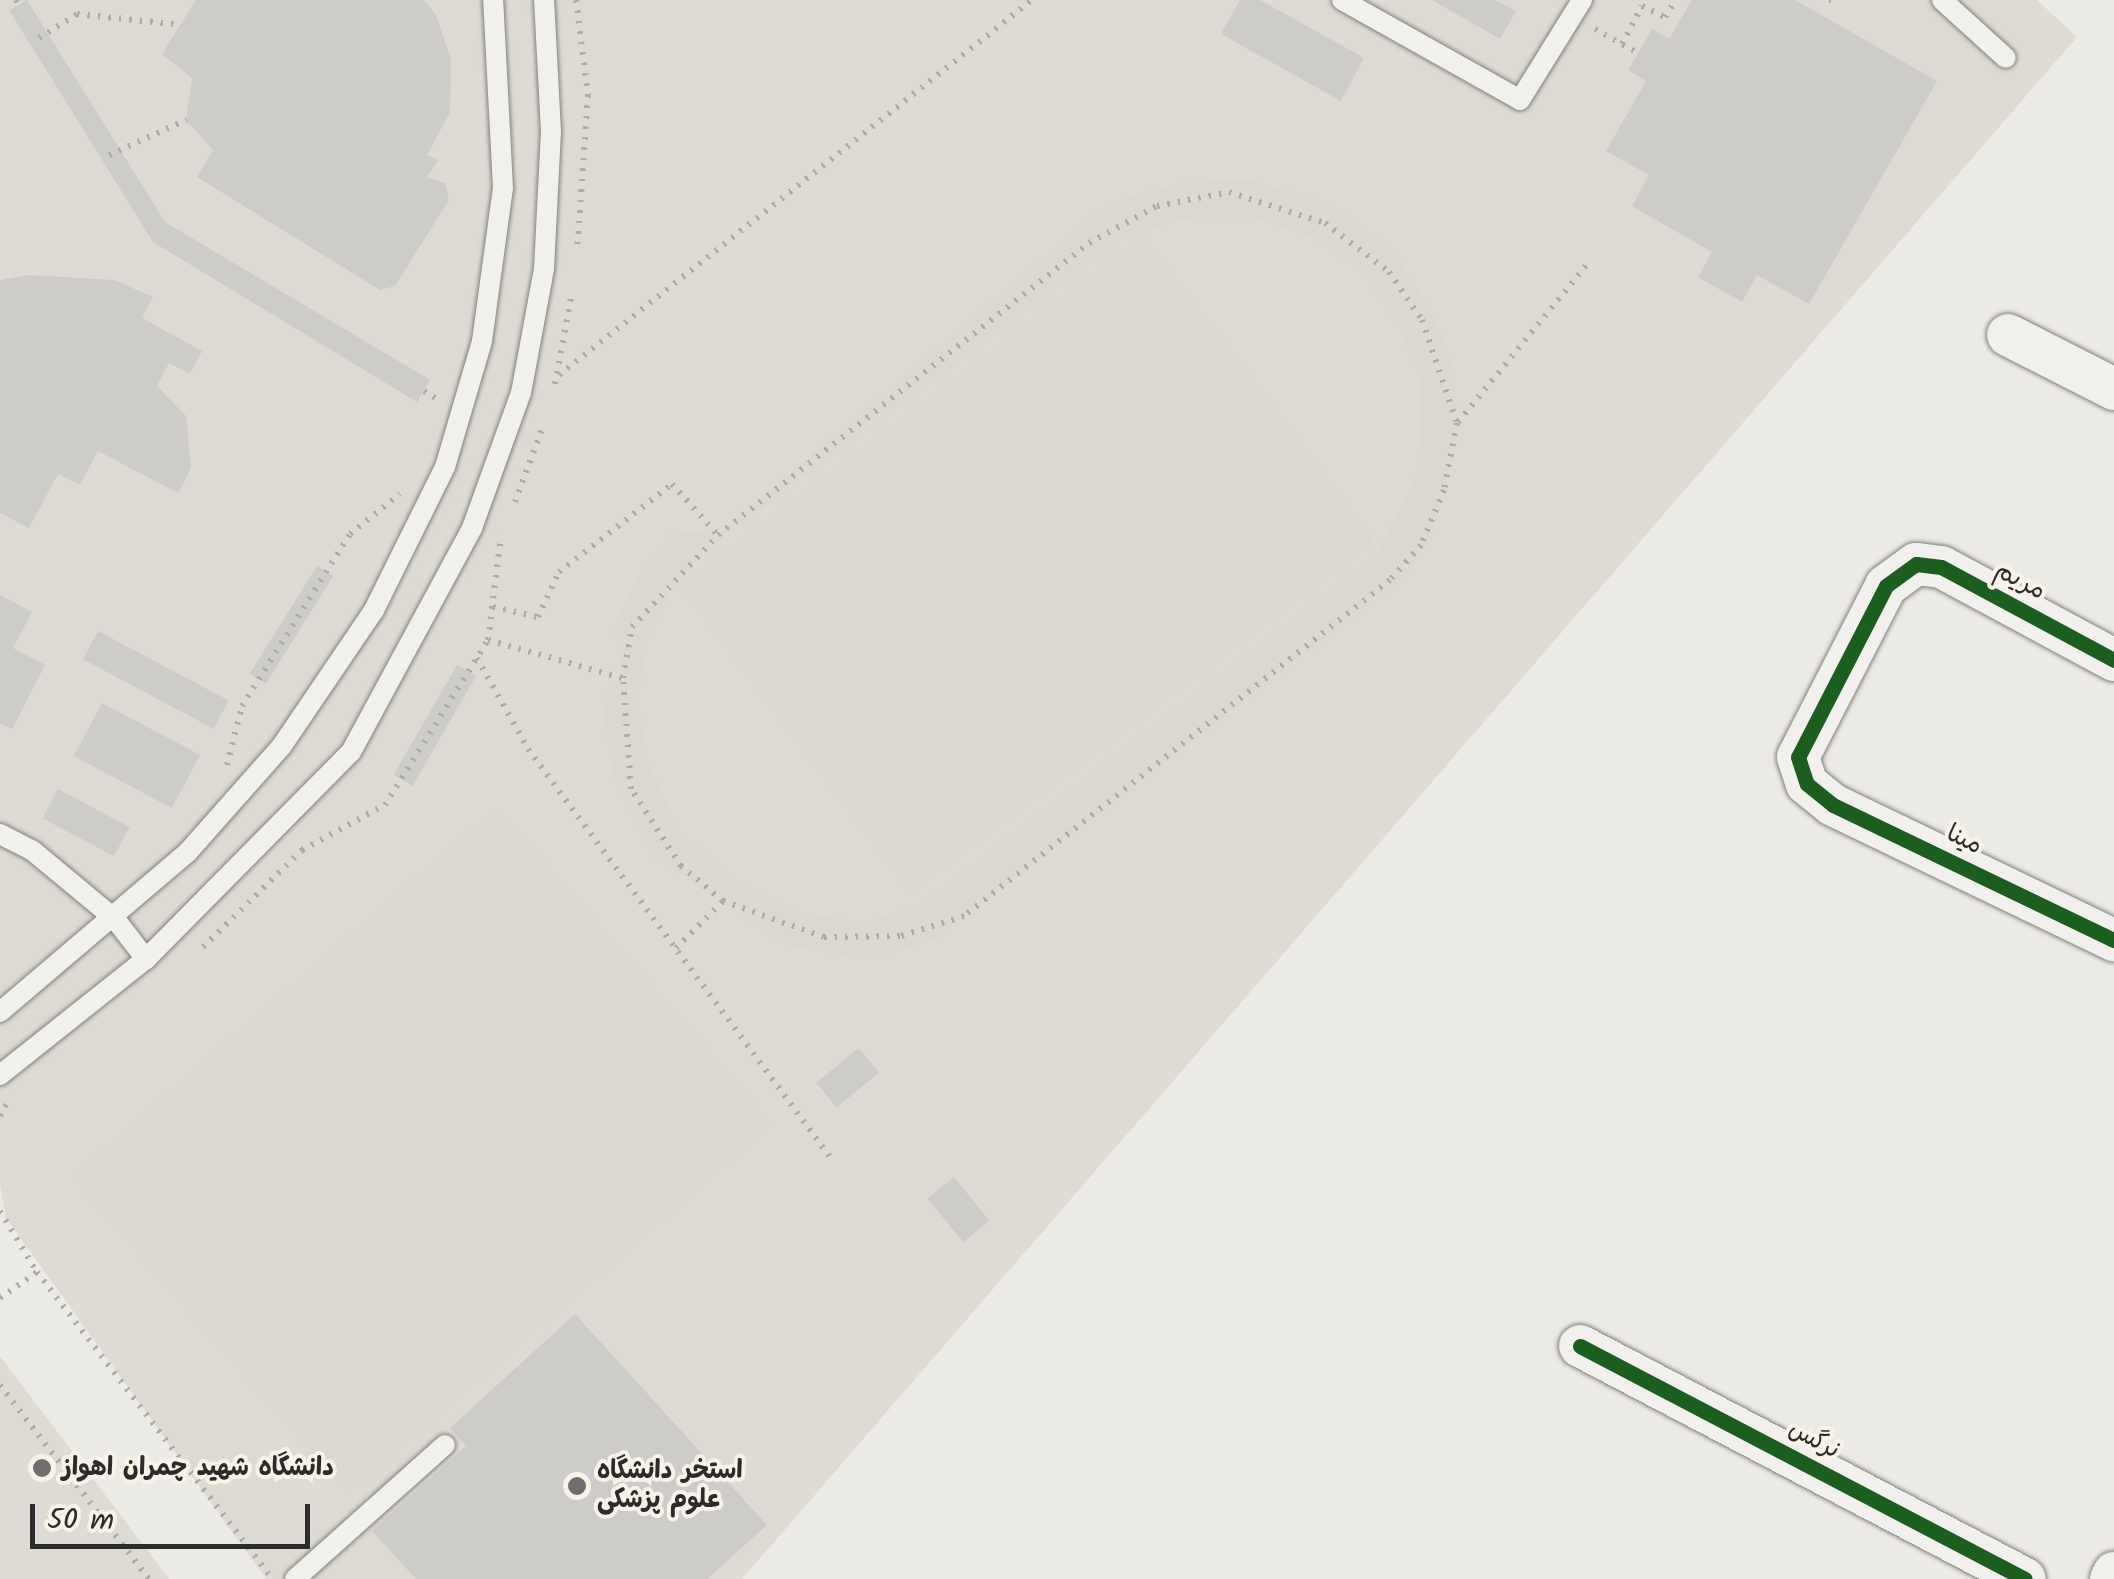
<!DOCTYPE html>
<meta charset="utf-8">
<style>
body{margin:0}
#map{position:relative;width:2114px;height:1579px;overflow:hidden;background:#eceae4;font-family:Kalam,"Playpen Sans Arabic",sans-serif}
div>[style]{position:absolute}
.built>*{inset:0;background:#dddbd3}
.green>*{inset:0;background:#dcd9d1;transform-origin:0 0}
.building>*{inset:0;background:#ceccc8;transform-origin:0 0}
.path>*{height:6px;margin-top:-3px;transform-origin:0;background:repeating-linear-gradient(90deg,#adaca9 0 2.5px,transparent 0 10.5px)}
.roads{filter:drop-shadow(0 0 2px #82817e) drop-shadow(0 0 2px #82817e)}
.service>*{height:20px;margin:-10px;padding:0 10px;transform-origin:10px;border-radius:10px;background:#f1f0ec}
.minor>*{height:42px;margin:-21px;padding:0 21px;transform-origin:21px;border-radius:21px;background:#f1f0ec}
.cycleway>*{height:15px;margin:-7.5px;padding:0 7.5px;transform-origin:7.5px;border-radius:7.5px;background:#1b5e20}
.dots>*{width:28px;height:28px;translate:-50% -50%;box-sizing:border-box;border:5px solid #f7f3e8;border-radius:50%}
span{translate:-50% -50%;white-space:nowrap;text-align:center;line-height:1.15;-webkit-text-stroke:8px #f7f3e8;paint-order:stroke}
.street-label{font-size:25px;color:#2b2b2b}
.poi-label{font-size:25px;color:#2b2b2b;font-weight:700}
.left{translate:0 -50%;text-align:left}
.scale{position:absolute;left:30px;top:1504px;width:280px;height:45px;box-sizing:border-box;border:5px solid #2b2b2b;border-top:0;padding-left:12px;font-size:30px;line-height:35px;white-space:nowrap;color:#2b2b2b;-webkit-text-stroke:8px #f7f3e8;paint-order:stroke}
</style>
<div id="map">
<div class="built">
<div style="clip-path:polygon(0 0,2037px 0,2077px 37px,742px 1579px,266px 1579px,6px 1218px,0 1185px)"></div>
<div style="clip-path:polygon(0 1356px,169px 1579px,0 1579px)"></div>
</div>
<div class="green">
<div style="clip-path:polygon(evenodd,1249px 179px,1329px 204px,1391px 248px,1433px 313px,1455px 373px,1458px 437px,1432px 538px,1402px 580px,939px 937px,868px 960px,784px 945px,651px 854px,612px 774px,601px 695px,622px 678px,614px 626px,642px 570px,675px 530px,718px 535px,1108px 204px,1178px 183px,1249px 179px,1245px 216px,1313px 237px,1364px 273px,1401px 329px,1419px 379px,1421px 435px,1414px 483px,1376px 555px,921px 905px,865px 923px,795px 911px,732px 878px,681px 833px,648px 764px,638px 696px,649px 637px,673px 590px,700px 556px,1125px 237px,1185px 219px,1245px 216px)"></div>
<div style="left:1144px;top:236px;width:383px;height:581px;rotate:53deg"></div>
<div style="left:497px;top:808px;width:419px;height:562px;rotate:49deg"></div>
</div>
<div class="building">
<div style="clip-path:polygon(27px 0,165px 222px,430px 380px,417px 402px,153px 242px,9px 10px)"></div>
<div style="clip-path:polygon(196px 0,424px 0,436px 15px,451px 60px,450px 112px,427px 155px,438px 160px,427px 177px,445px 183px,449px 200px,395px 286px,380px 290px,197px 177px,213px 150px,186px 120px,192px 78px,162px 54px)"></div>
<div style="clip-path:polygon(1240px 0,1260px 0,1364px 58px,1341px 101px,1221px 34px)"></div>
<div style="clip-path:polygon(1432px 0,1495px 0,1516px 11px,1500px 39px)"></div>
<div style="clip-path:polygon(1692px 0,1795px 0,1937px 81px,1809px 304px,1757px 275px,1742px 302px,1698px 277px,1712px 252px,1632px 206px,1649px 175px,1606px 151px,1646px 81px,1628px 70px,1638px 53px,1652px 29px,1669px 39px)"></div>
<div style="clip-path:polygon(29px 275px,114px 280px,153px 297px,142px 318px,202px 351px,190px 374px,169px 363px,157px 386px,186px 416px,191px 468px,178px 493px,98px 451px,80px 485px,58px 474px,29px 528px,0 513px,0 280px)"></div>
<div style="left:317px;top:566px;width:19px;height:127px;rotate:32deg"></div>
<div style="clip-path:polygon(0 595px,32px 612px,13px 648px,45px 665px,12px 729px,0 723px)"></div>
<div style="left:98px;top:631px;width:148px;height:32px;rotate:28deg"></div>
<div style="left:457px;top:665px;width:22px;height:127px;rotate:30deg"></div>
<div style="left:102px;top:703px;width:111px;height:60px;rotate:28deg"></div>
<div style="left:58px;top:789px;width:81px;height:33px;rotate:28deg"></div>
<div style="left:859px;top:1048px;width:32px;height:55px;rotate:51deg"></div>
<div style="left:954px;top:1177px;width:56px;height:34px;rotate:51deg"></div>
<div style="clip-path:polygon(575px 1314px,767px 1525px,707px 1579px,416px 1579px,372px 1531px,466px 1446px,450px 1428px)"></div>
</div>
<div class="path">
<div style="left:16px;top:0;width:4px;rotate:63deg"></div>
<div style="left:576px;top:0;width:96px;rotate:82.8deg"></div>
<div style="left:588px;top:95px;width:156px;rotate:94deg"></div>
<div style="left:1829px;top:0;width:3px"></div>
<div style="left:1595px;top:29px;width:49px;rotate:29.2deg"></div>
<div style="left:39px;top:38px;width:45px;rotate:-32.3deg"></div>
<div style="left:77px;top:14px;width:105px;rotate:6deg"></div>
<div style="left:1622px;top:44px;width:43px;rotate:-62.2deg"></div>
<div style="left:1642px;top:6px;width:25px;rotate:26deg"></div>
<div style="left:1665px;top:17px;width:20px;rotate:-57deg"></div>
<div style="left:109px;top:155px;width:85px;rotate:-24.4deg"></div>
<div style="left:1229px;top:192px;width:101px;rotate:17.9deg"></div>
<div style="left:1325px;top:223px;width:81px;rotate:37.4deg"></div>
<div style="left:1389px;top:272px;width:58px;rotate:55.5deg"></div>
<div style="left:1422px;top:320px;width:109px;rotate:71.2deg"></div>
<div style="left:1457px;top:423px;width:68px;rotate:101deg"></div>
<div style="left:1444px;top:490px;width:60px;rotate:112.7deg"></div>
<div style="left:1421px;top:545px;width:47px;rotate:131.5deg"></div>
<div style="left:1390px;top:580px;width:543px;rotate:141.74deg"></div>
<div style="left:964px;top:916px;width:67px;rotate:162.6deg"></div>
<div style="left:900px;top:936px;width:76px;rotate:179.2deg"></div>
<div style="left:824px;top:937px;width:107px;rotate:-160.4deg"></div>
<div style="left:723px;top:901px;width:55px;rotate:-140.2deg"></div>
<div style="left:681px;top:866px;width:92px;rotate:-123deg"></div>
<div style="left:631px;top:789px;width:111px;rotate:-94.1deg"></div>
<div style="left:623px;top:678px;width:52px;rotate:-80deg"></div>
<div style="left:632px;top:627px;width:126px;rotate:-46.9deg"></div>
<div style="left:718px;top:535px;width:472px;rotate:-38.2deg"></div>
<div style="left:1089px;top:243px;width:77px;rotate:-28.6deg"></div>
<div style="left:1157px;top:206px;width:73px;rotate:-11deg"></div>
<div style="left:559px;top:375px;width:604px;rotate:-38.41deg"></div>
<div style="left:555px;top:384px;width:87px;rotate:-79.5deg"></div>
<div style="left:424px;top:391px;width:15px;rotate:32deg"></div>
<div style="left:1458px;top:422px;width:207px;rotate:-50.7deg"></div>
<div style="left:515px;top:502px;width:78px;rotate:-69.7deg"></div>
<div style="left:493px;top:607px;width:46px;rotate:12.5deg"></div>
<div style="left:538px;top:617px;width:50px;rotate:-65deg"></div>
<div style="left:559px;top:572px;width:143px;rotate:-37.9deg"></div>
<div style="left:672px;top:484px;width:69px;rotate:48deg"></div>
<div style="left:488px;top:640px;width:139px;rotate:15.8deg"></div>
<div style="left:477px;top:658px;width:104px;rotate:60.7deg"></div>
<div style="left:528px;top:749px;width:508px;rotate:53.49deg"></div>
<div style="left:227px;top:765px;width:61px;rotate:-75.7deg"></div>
<div style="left:242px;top:706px;width:203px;rotate:-57.9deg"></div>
<div style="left:350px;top:534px;width:64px;rotate:-38.7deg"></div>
<div style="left:203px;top:947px;width:139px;rotate:-44.4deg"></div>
<div style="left:302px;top:850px;width:94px;rotate:-28.5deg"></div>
<div style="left:385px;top:805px;width:195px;rotate:-58deg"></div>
<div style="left:488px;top:640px;width:105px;rotate:-82.9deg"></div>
<div style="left:676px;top:948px;width:66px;rotate:-45deg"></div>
<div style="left:0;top:1116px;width:18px;rotate:-63deg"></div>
<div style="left:0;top:1211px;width:71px;rotate:58.8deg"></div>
<div style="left:37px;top:1272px;width:381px;rotate:52.5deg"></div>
<div style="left:0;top:1298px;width:45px;rotate:-35.1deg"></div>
<div style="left:0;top:1385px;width:245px;rotate:52.5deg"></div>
</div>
<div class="roads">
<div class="service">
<div style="left:1342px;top:0;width:204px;rotate:29.3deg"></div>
<div style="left:1520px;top:100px;width:118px;rotate:-58.2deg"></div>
<div style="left:1942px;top:0;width:86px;rotate:42.2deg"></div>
<div style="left:0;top:834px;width:37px;rotate:27deg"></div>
<div style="left:33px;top:851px;width:107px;rotate:39.7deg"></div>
<div style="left:115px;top:919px;width:51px;rotate:52.2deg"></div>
<div style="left:0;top:1012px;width:247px;rotate:-40.4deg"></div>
<div style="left:188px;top:852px;width:140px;rotate:-48.5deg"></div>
<div style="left:281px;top:747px;width:166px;rotate:-55.8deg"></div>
<div style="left:374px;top:610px;width:160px;rotate:-63.6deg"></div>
<div style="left:445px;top:467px;width:131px;rotate:-73.6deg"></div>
<div style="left:482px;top:341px;width:154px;rotate:-82.2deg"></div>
<div style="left:503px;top:188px;width:188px;rotate:-93deg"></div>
<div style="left:0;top:1075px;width:186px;rotate:-38.5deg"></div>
<div style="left:146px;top:959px;width:291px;rotate:-45.3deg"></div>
<div style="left:351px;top:752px;width:255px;rotate:-61.6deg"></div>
<div style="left:472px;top:528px;width:144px;rotate:-70.1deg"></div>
<div style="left:521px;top:393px;width:126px;rotate:-79.5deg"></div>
<div style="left:544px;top:269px;width:137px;rotate:-87.1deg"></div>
<div style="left:551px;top:132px;width:132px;rotate:-93deg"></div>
<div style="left:295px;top:1579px;width:201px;rotate:-41.8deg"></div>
</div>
<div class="minor">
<div style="left:2008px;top:335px;width:119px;rotate:27deg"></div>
<div style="left:2114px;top:660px;width:196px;rotate:-151.7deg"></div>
<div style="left:1941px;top:567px;width:25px;rotate:-173deg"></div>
<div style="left:1916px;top:564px;width:37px;rotate:144deg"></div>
<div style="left:1886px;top:586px;width:192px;rotate:117.2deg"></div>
<div style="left:1798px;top:757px;width:28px;rotate:72deg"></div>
<div style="left:1807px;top:784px;width:33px;rotate:39deg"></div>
<div style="left:1833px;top:805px;width:312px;rotate:25.7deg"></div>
<div style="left:1580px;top:1346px;width:502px;rotate:27.64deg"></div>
<div style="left:2111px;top:1579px;width:7px;rotate:-63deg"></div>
</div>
</div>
<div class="cycleway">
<div style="left:2114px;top:660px;width:196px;rotate:-151.7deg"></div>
<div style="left:1941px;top:567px;width:25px;rotate:-173deg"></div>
<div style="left:1916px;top:564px;width:37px;rotate:144deg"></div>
<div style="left:1886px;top:586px;width:192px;rotate:117.2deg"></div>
<div style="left:1798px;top:757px;width:28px;rotate:72deg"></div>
<div style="left:1807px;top:784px;width:33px;rotate:39deg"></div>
<div style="left:1833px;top:805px;width:312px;rotate:25.7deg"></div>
<div style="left:1580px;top:1346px;width:502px;rotate:27.64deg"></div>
</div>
<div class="dots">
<div style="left:42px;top:1468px;background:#6f6e6c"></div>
<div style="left:577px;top:1486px;background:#6f6e6c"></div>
</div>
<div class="street-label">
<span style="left:2020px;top:581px;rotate:28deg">مریم</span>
<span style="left:1964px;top:840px;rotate:26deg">مینا</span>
<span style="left:1814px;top:1440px;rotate:28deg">نرگس</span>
</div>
<div class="poi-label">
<span class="left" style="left:62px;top:1468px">دانشگاه شهید چمران اهواز</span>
<span class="left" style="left:597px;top:1486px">استخر دانشگاه<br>علوم پزشکی</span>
</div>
<div class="scale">50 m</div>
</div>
